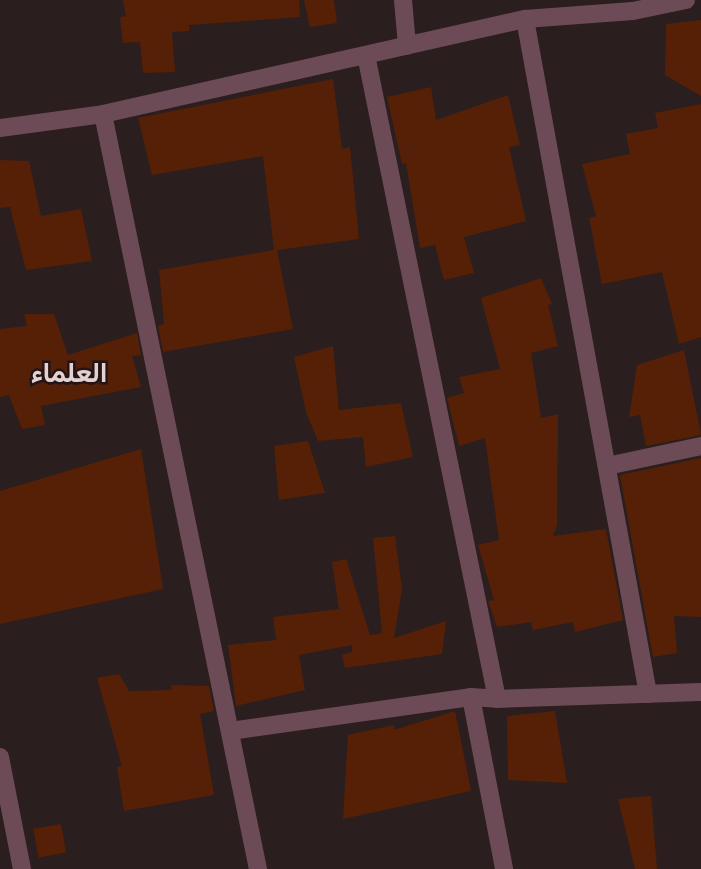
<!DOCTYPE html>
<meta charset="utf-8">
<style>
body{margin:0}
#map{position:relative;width:701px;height:869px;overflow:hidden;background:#2b1e1e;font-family:Figtree,Vazirmatn,sans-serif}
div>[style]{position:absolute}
.building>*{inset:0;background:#562006;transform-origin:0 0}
.minor>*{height:18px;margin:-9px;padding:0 9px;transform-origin:9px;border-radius:9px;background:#6c4b57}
span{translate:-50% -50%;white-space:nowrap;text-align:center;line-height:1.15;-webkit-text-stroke:5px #211515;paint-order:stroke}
.district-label{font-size:28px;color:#e4d2d2;font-weight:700}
</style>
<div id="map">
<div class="building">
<div style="clip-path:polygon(123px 0,299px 0,300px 17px,189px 25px,189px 31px,172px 32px,175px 72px,143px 73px,140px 42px,123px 43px,120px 17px,126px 16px)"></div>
<div style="clip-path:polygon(304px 0,334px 0,337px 23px,310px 27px)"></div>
<div style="clip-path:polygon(701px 20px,701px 96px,665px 75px,666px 24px)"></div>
<div style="clip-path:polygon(333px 79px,342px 149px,350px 147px,359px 239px,277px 250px,293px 329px,163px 352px,158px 326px,164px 324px,159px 270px,274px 250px,263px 156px,152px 175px,138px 118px)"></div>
<div style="clip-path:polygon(431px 87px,436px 120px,508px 95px,520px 145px,509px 147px,526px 221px,464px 237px,474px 273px,444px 280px,435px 245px,420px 248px,406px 163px,402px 164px,387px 97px)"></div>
<div style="clip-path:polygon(701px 104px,701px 337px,679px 344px,662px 272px,602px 284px,589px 218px,596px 216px,582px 164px,630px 154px,626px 134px,658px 128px,655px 113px)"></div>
<div style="clip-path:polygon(0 160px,29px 161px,41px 216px,81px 209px,92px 261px,26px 270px,10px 207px,0 208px)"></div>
<div style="clip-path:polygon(541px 278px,552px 304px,548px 305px,558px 346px,531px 353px,541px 418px,558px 414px,557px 525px,553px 536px,606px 529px,623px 620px,575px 632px,573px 622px,533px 630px,531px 622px,497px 627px,488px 601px,494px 600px,478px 545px,499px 540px,485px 438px,459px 446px,447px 398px,464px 393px,459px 377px,500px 369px,481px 298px)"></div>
<div style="clip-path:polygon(24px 314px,54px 314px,68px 355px,137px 333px,141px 355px,132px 356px,141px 387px,41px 406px,45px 425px,22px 429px,9px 395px,0 397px,0 329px,27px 326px)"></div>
<div style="clip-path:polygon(333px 346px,339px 410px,401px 403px,413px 457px,366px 467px,363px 437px,318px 441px,306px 412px,294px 357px)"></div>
<div style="clip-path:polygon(684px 350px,701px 435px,646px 446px,640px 415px,629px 417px,637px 365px)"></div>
<div style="clip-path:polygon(308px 441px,325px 493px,279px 500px,274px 446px)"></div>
<div style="clip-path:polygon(141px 449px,163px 589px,0 624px,0 491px)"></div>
<div style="clip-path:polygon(701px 458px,701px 617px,674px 616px,677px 653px,653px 657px,620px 475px)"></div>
<div style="clip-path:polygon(395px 536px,402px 589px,394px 638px,446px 621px,442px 654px,345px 668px,342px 655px,352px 652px,352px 645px,299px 655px,305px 690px,236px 706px,228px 645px,276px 640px,273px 617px,339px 609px,332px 562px,346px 559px,370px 635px,382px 633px,373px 538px)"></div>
<div style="clip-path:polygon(119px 674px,129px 691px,172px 690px,171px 685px,209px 686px,214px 711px,200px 714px,214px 795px,124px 811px,117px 767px,122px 766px,97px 678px)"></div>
<div style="clip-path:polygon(455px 711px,471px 791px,343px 819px,348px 735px,394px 725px,394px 730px)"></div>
<div style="clip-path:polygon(555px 711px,567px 783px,508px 780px,507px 716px)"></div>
<div style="clip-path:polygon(651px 796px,657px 869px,635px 869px,618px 799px)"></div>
<div style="left:61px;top:824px;width:29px;height:28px;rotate:80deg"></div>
</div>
<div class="minor">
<div style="left:403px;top:0;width:46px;rotate:85deg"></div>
<div style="left:525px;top:19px;width:686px;rotate:79.67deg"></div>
<div style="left:366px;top:55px;width:657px;rotate:78.5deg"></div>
<div style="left:103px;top:114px;width:771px;rotate:78.4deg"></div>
<div style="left:0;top:128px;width:104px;rotate:-7.7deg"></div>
<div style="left:103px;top:114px;width:433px;rotate:-12.7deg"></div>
<div style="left:525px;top:19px;width:108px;rotate:-4.2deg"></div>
<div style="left:633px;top:11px;width:54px;rotate:-11.7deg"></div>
<div style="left:607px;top:466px;width:96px;rotate:-12deg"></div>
<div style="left:471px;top:697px;width:175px;rotate:79.1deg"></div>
<div style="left:230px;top:731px;width:243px;rotate:-8deg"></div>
<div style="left:471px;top:697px;width:26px;rotate:4deg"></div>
<div style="left:497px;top:699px;width:204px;rotate:-2deg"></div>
<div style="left:0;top:757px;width:114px;rotate:78.9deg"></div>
</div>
<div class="district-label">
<span style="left:69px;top:372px">العلماء</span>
</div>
</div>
